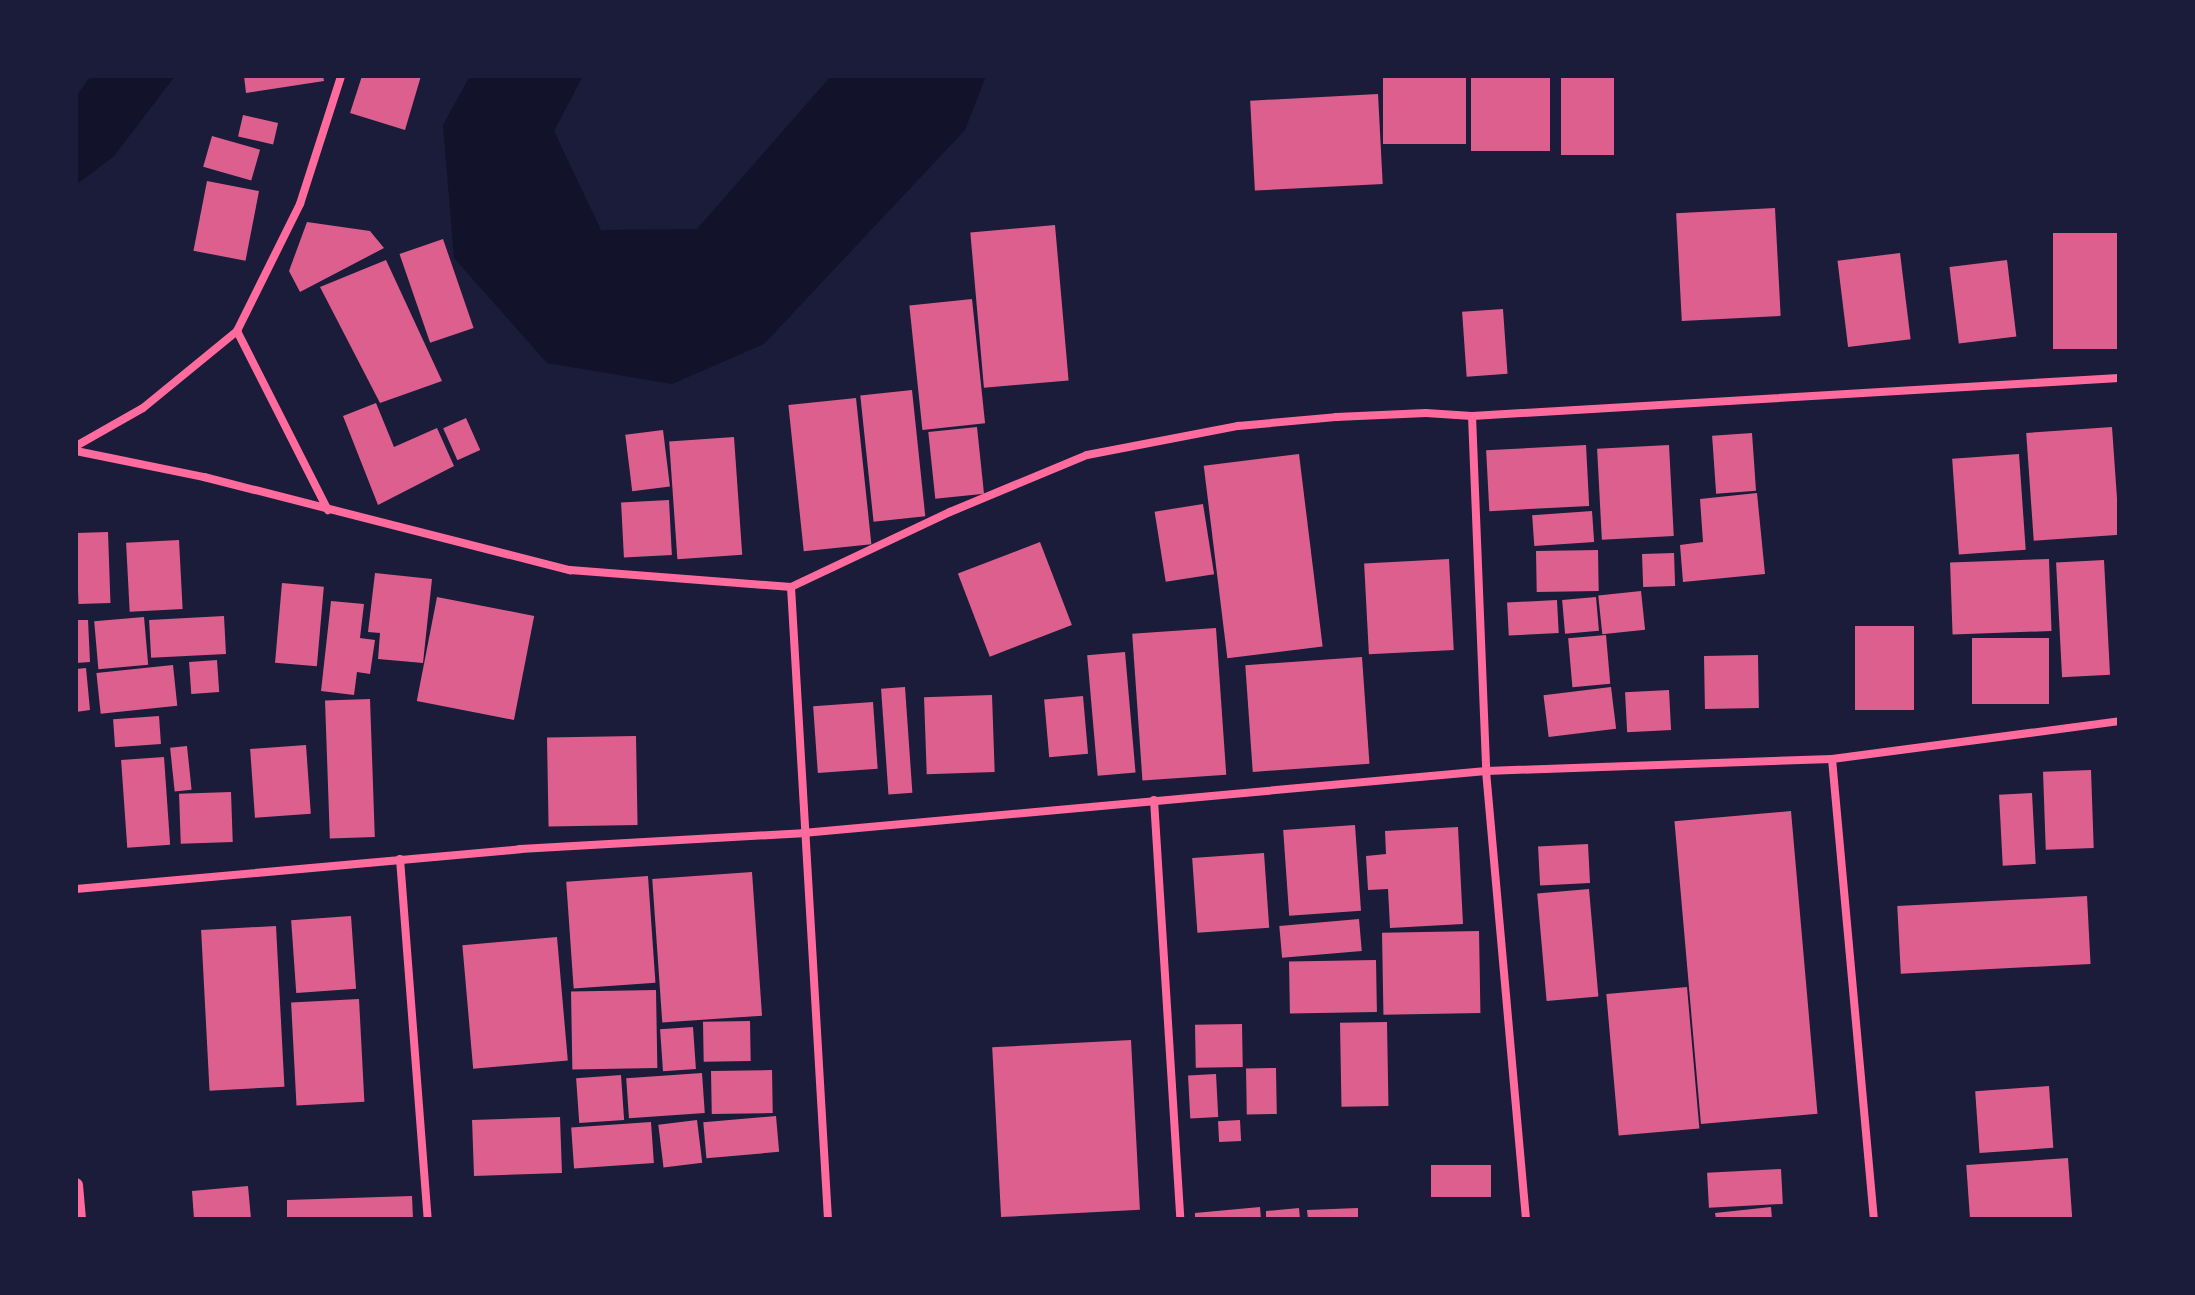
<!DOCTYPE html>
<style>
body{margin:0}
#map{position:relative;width:2195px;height:1295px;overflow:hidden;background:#1b1b3a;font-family:"Playfair Display",serif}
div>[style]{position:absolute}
.water>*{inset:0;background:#12122b}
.building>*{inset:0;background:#dd5f8e;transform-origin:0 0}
.minor>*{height:8px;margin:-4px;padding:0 4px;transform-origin:4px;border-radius:4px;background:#ff6b9d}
.tertiary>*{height:14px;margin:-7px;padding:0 7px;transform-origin:7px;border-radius:7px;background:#ff6b9d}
span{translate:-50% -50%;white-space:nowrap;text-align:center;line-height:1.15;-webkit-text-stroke:6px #1b1b3a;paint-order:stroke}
.frame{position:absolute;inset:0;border:78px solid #1b1b3a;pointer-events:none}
</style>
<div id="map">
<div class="water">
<div style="clip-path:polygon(91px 76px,175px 76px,114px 156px,76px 185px,76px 96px)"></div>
<div style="clip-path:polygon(470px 76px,583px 76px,554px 131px,601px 230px,697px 229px,831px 76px,986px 76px,965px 130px,764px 344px,672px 384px,547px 363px,454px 258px,443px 125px)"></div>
</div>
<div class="building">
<div style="clip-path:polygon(244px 76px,323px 76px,324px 81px,246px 93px)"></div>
<div style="clip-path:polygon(362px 76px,421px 76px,405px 130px,350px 113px)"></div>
<div style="left:1383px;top:76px;width:83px;height:68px"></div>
<div style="left:1471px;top:76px;width:79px;height:75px"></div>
<div style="left:1561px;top:76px;width:53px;height:79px"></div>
<div style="left:1378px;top:94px;width:90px;height:128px;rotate:87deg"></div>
<div style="left:243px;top:115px;width:36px;height:22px;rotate:13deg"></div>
<div style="left:212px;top:136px;width:50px;height:32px;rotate:16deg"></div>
<div style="left:207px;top:181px;width:53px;height:71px;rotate:11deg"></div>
<div style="left:1775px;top:208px;width:108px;height:99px;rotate:87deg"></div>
<div style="clip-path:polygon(307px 222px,370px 231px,384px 248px,300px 292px,289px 271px)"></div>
<div style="left:1055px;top:225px;width:156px;height:85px;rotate:85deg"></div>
<div style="left:2119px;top:233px;width:116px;height:66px;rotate:90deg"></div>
<div style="left:443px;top:239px;width:94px;height:46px;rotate:71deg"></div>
<div style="left:1900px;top:253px;width:87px;height:63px;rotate:83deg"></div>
<div style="clip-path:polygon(386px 260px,442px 381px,380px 403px,320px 287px)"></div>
<div style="left:2007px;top:260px;width:77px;height:58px;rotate:83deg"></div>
<div style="left:972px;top:299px;width:125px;height:63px;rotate:84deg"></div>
<div style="left:1503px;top:309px;width:65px;height:41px;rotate:86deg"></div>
<div style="left:912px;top:390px;width:127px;height:52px;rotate:84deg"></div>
<div style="left:856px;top:398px;width:147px;height:68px;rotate:84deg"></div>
<div style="clip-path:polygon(376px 403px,394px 447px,437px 428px,454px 466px,378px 505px,343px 416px)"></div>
<div style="left:466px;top:418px;width:35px;height:25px;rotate:66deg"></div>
<div style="left:977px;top:427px;width:67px;height:49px;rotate:84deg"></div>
<div style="left:2112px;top:427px;width:108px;height:86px;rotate:86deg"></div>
<div style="left:663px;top:430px;width:57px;height:38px;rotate:83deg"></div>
<div style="left:1752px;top:433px;width:58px;height:40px;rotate:86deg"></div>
<div style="left:734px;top:437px;width:118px;height:65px;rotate:86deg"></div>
<div style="left:1586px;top:445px;width:61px;height:100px;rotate:87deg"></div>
<div style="left:1669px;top:445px;width:91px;height:72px;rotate:87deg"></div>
<div style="left:1299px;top:454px;width:194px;height:96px;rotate:83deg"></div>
<div style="left:2019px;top:454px;width:96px;height:67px;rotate:86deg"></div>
<div style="clip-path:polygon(1757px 493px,1765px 574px,1683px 582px,1680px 545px,1703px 542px,1700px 499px)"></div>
<div style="left:669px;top:500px;width:55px;height:48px;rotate:87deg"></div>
<div style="left:1203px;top:504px;width:71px;height:49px;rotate:81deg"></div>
<div style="left:1592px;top:511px;width:31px;height:60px;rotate:86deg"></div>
<div style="left:108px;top:532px;width:71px;height:32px;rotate:88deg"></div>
<div style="left:179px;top:540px;width:69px;height:53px;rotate:87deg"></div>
<div style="left:1040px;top:542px;width:89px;height:88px;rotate:69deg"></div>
<div style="left:1598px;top:550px;width:41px;height:62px;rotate:89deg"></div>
<div style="left:1674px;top:553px;width:33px;height:32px;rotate:88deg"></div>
<div style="left:1449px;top:559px;width:91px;height:85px;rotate:87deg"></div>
<div style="left:2049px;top:559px;width:72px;height:99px;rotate:88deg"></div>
<div style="left:2104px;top:560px;width:115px;height:48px;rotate:87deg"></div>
<div style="clip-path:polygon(375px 573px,432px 579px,423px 663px,378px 659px,380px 633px,368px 632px)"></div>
<div style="left:282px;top:583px;width:42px;height:80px;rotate:5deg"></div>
<div style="left:1641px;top:591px;width:39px;height:43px;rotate:84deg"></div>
<div style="left:437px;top:597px;width:99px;height:106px;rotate:11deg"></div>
<div style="left:1596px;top:597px;width:34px;height:34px;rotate:85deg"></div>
<div style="left:1557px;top:600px;width:33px;height:50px;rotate:87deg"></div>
<div style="clip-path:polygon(331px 601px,364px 604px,360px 638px,375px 640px,370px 674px,357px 672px,354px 695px,321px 691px)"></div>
<div style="left:224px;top:616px;width:38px;height:75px;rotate:87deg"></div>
<div style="left:144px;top:617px;width:48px;height:50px;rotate:85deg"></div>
<div style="clip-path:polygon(76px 620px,88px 620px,90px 662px,76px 663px)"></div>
<div style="left:1855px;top:626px;width:59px;height:84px"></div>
<div style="left:1216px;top:628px;width:147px;height:84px;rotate:86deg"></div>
<div style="left:1606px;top:635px;width:49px;height:38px;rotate:85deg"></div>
<div style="left:2049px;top:638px;width:66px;height:77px;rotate:90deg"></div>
<div style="left:1125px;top:652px;width:121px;height:38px;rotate:85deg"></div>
<div style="left:1758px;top:655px;width:53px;height:54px;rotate:89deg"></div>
<div style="left:1362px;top:657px;width:107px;height:117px;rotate:86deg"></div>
<div style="left:217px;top:660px;width:32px;height:28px;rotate:86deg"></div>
<div style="left:173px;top:665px;width:41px;height:77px;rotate:84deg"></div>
<div style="clip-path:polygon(86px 668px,90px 710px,76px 712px,76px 669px)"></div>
<div style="left:905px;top:687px;width:106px;height:24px;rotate:86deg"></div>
<div style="left:1611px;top:687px;width:42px;height:68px;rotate:83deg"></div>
<div style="left:1669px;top:690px;width:40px;height:44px;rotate:87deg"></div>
<div style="left:992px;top:695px;width:77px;height:68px;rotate:88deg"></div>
<div style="left:1083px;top:696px;width:58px;height:39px;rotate:85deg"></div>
<div style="left:370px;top:699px;width:138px;height:45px;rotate:88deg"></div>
<div style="left:873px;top:702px;width:67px;height:60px;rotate:86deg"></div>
<div style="left:159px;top:716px;width:28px;height:46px;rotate:86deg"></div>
<div style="left:636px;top:736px;width:89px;height:89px;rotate:89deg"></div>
<div style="left:306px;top:745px;width:69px;height:56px;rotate:86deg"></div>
<div style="left:187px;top:746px;width:44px;height:17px;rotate:84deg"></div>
<div style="left:164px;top:757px;width:88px;height:43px;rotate:86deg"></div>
<div style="left:2091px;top:770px;width:78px;height:48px;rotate:88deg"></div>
<div style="left:231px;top:792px;width:50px;height:52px;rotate:88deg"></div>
<div style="left:2032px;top:793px;width:71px;height:33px;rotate:87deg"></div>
<div style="left:1791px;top:811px;width:304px;height:117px;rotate:85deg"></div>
<div style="left:1355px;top:825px;width:86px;height:72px;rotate:86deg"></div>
<div style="clip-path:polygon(1458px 827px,1463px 924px,1390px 928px,1388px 889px,1368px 890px,1366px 856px,1386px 854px,1385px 831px)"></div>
<div style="left:1588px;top:844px;width:39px;height:50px;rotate:87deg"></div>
<div style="left:1264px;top:853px;width:75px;height:72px;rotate:86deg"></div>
<div style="left:752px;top:872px;width:144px;height:100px;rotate:86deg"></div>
<div style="left:648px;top:876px;width:107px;height:82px;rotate:86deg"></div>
<div style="left:1589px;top:889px;width:108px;height:52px;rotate:85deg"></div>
<div style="left:2087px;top:896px;width:68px;height:190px;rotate:87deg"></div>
<div style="left:351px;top:916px;width:73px;height:60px;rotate:86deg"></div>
<div style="left:1359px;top:919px;width:32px;height:80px;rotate:85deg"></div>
<div style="left:276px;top:926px;width:161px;height:75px;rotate:87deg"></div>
<div style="left:1479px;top:931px;width:82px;height:97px;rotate:89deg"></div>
<div style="left:557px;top:937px;width:124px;height:95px;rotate:85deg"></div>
<div style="left:1376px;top:960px;width:52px;height:87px;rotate:89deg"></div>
<div style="left:1687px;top:987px;width:142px;height:81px;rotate:85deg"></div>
<div style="left:656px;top:990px;width:78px;height:85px;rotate:89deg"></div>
<div style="left:359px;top:999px;width:103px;height:68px;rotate:87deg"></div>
<div style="left:750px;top:1021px;width:40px;height:47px;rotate:89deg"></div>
<div style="left:1387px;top:1022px;width:84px;height:47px;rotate:89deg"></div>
<div style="left:1242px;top:1024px;width:43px;height:47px;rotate:89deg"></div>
<div style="left:693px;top:1027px;width:42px;height:33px;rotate:86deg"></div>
<div style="left:1131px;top:1040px;width:170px;height:139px;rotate:87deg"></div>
<div style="left:1276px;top:1068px;width:46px;height:30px;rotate:89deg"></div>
<div style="left:772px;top:1070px;width:43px;height:61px;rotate:89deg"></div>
<div style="left:702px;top:1073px;width:40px;height:76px;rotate:86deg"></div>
<div style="left:1216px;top:1074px;width:43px;height:28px;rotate:87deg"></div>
<div style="left:621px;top:1075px;width:45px;height:45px;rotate:86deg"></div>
<div style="left:2049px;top:1086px;width:62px;height:74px;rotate:86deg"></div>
<div style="left:776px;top:1116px;width:36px;height:73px;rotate:85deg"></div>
<div style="left:560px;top:1117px;width:56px;height:88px;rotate:88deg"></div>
<div style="left:697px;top:1120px;width:43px;height:39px;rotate:83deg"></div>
<div style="left:1240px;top:1120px;width:21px;height:22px;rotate:87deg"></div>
<div style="left:651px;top:1122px;width:41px;height:80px;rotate:86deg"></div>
<div style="left:2068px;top:1158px;width:61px;height:102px;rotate:86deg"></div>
<div style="left:1431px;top:1165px;width:60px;height:32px"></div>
<div style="left:1781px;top:1169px;width:35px;height:74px;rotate:87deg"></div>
<div style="clip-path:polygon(248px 1186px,251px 1219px,194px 1219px,192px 1191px)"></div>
<div style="clip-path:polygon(412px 1196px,413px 1219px,287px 1219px,287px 1200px)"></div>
<div style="clip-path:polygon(1260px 1207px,1261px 1219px,1195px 1219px,1195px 1213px)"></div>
<div style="clip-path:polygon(1771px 1207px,1772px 1219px,1716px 1219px,1715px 1213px)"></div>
<div style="clip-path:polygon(1299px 1208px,1300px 1219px,1266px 1219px,1266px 1211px)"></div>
<div style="clip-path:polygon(1358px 1208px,1358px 1219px,1308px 1219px,1307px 1210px)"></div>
</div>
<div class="minor">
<div style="left:237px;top:331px;width:201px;rotate:63.1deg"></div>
<div style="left:1472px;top:416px;width:355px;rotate:87.7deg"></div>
<div style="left:1486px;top:771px;width:450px;rotate:84.9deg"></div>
<div style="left:76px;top:446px;width:77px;rotate:-29.6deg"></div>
<div style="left:143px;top:408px;width:122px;rotate:-39.3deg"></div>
<div style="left:237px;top:331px;width:142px;rotate:-63.6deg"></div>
<div style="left:300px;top:204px;width:134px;rotate:-72.2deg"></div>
<div style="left:76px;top:451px;width:131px;rotate:11.5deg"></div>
<div style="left:204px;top:477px;width:378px;rotate:14.3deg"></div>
<div style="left:570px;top:570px;width:222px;rotate:4.4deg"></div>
<div style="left:791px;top:587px;width:176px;rotate:-25.3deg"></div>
<div style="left:950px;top:512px;width:148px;rotate:-22.6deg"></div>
<div style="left:1087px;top:455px;width:154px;rotate:-10.9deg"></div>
<div style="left:1238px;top:426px;width:98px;rotate:-5.2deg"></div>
<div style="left:1336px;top:417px;width:90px;rotate:-2.5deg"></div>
<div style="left:1426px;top:413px;width:46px;rotate:3.7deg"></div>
<div style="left:1472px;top:416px;width:648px;rotate:-3.36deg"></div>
<div style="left:791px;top:587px;width:633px;rotate:86.65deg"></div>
<div style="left:1832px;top:759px;width:462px;rotate:84.8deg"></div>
<div style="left:1154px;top:800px;width:420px;rotate:86.4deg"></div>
<div style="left:400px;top:859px;width:361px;rotate:85.6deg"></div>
<div style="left:76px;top:889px;width:446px;rotate:-5.1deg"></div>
<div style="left:520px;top:849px;width:283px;rotate:-3.2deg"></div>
<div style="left:803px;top:833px;width:686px;rotate:-5.19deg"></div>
<div style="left:1486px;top:771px;width:346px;rotate:-2deg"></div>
<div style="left:1832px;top:759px;width:290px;rotate:-7.5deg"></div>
</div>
<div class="tertiary">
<div style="left:76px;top:1185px;width:34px;rotate:85deg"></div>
</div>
<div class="frame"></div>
</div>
